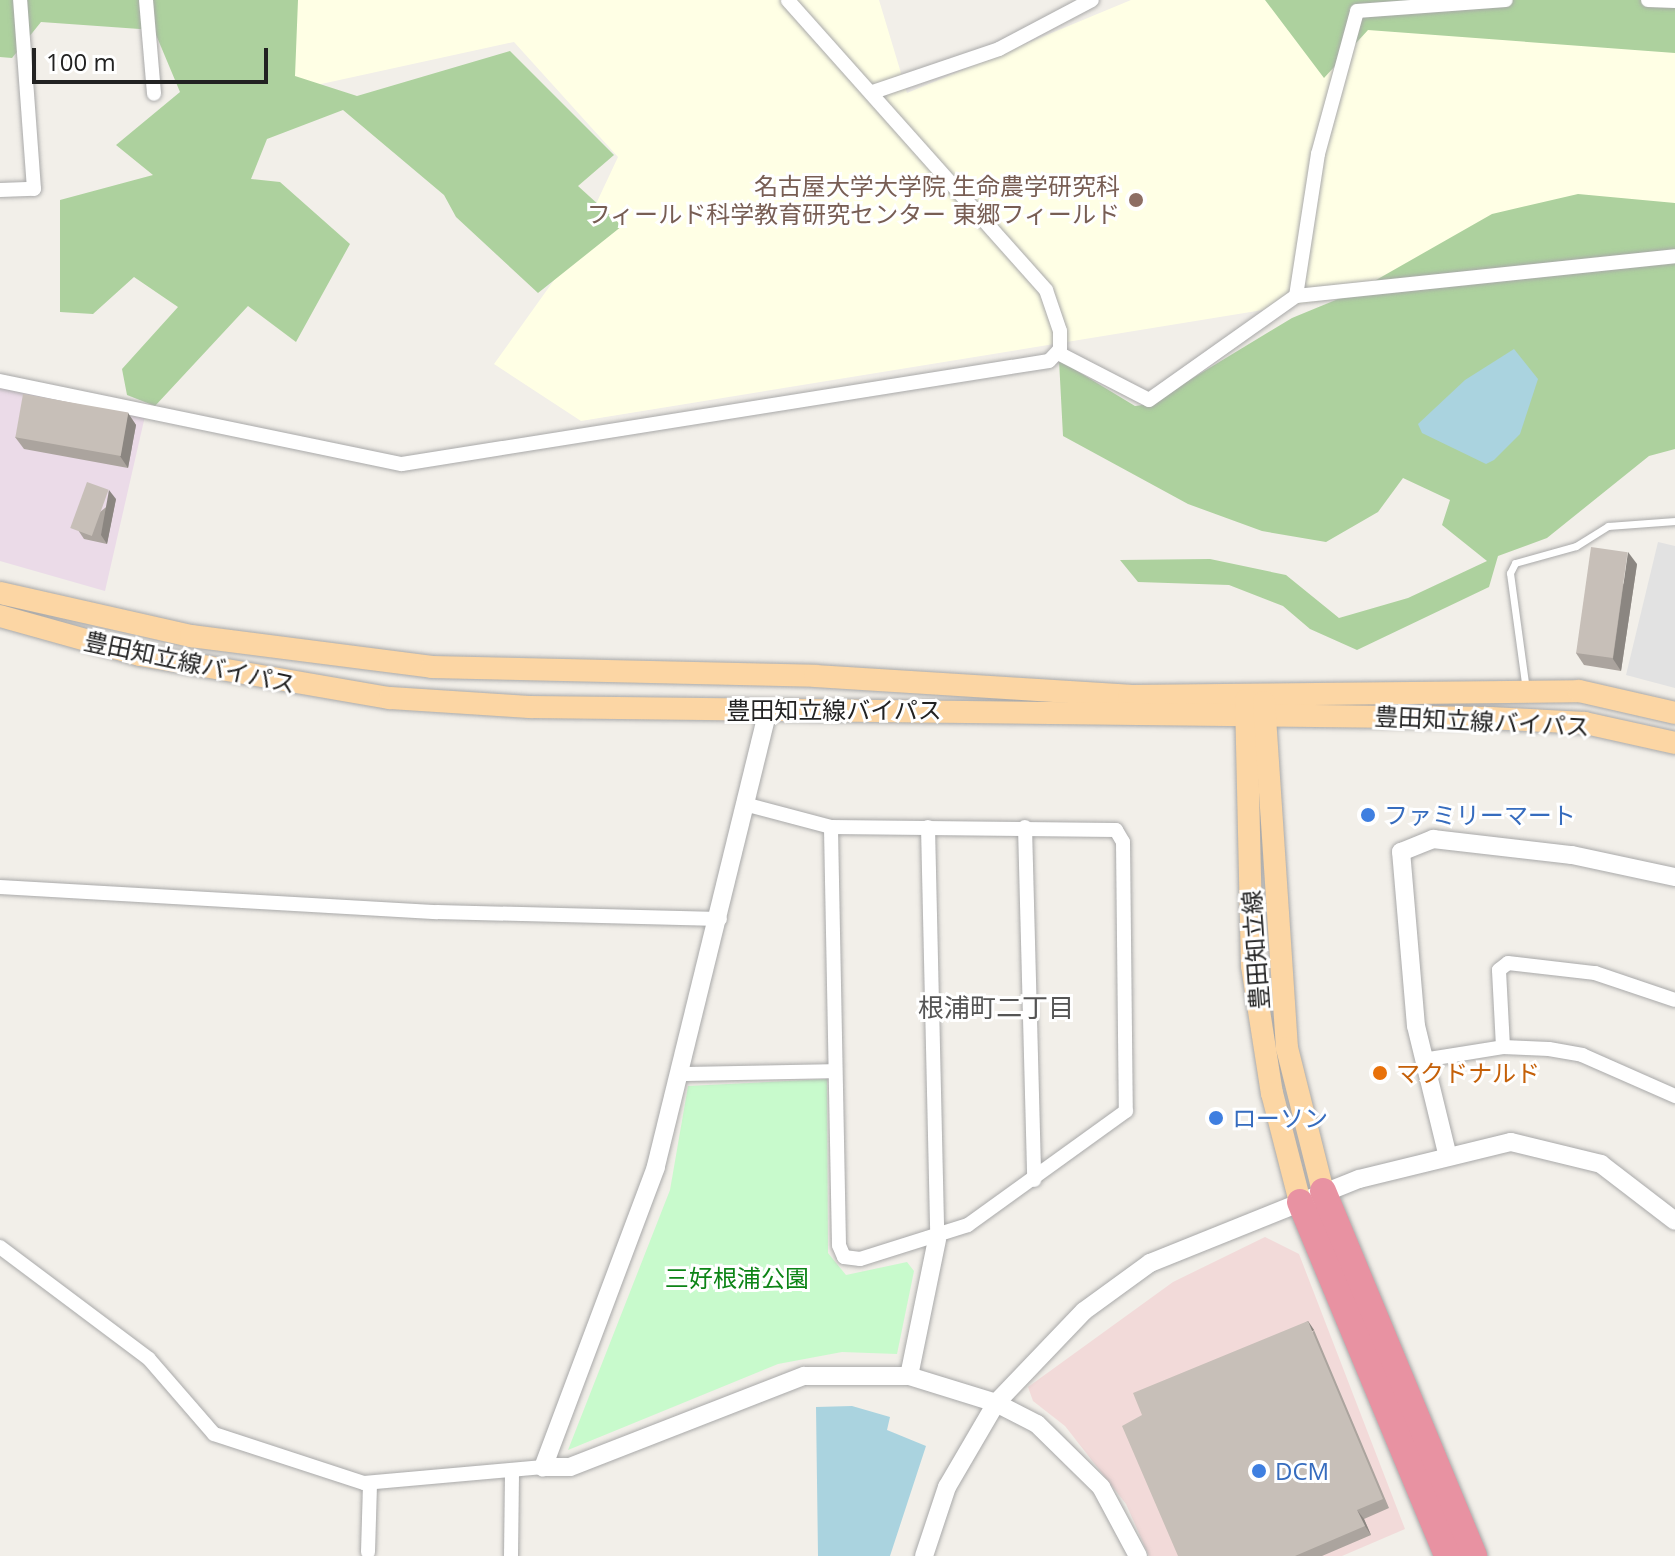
<!DOCTYPE html>
<meta charset="utf-8">
<style>
body{margin:0}
#map{position:relative;width:1675px;height:1556px;overflow:hidden;background:#f2efe9;font-family:"Open Sans","Noto Sans JP",sans-serif}
div>[style]{position:absolute}
.commercial>*{inset:0;background:#f2dad9}
.industrial>*{inset:0;background:#ebdbe8}
.education>*{inset:0;background:#ffffe5}
.forest>*{inset:0;background:#add19e}
.park>*{inset:0;background:#c8facc}
.parking>*{inset:0;background:#e2e2e2}
.water>*{inset:0;background:#aad3df}
.roads{filter:drop-shadow(0 0 2px #a9a9a9) drop-shadow(0 0 2px #a9a9a9)}
.service>*{height:7px;margin:-3.5px;padding:0 3.5px;transform-origin:3.5px;border-radius:3.5px;background:#fff}
.minor>*{height:14px;margin:-7px;padding:0 7px;transform-origin:7px;border-radius:7px;background:#fff}
.tertiary>*{height:18px;margin:-9px;padding:0 9px;transform-origin:9px;border-radius:9px;background:#fff}
.primary>*{height:22px;margin:-11px;padding:0 11px;transform-origin:11px;border-radius:11px;background:#fcd6a4}
.motorway>*{height:26px;margin:-13px;padding:0 13px;transform-origin:13px;border-radius:13px;background:#e892a2}
.wall>*{inset:0;background:#aba49e}
.shaded-wall>*{inset:0;background:#8b8681;transform-origin:0 0}
.building>*{inset:0;background:#c7bfb8;transform-origin:0 0}
.dots>*{width:22px;height:22px;translate:-50% -50%;box-sizing:border-box;border:4px solid #fff;border-radius:50%}
span{translate:-50% -50%;white-space:nowrap;text-align:center;line-height:1.15;-webkit-text-stroke:6px #fff;paint-order:stroke}
.education-label{font-size:24px;color:#785e54}
.right{translate:-100% -50%;text-align:right}
.street-label{font-size:24px;color:#222}
.shop-label{font-size:24px;color:#366cbe}
.left{translate:0 -50%;text-align:left}
.food-label{font-size:24px;color:#c56008}
.park-label{font-size:24px;color:#0c8416}
.neighbourhood-label{font-size:26px;color:#555}
.scale{position:absolute;left:32px;top:48px;width:236px;height:36px;box-sizing:border-box;border:4px solid #222;border-top:0;padding-left:10px;font-size:24px;line-height:28px;white-space:nowrap;color:#222;-webkit-text-stroke:6px #fff;paint-order:stroke}
</style>
<div id="map">
<div class="commercial">
<div style="clip-path:polygon(1265px 1237px,1299px 1254px,1405px 1529px,1342px 1556px,1149px 1556px,1126px 1504px,1065px 1426px,1033px 1401px,1028px 1387px,1173px 1282px)"></div>
</div>
<div class="industrial">
<div style="clip-path:polygon(0 387px,145px 416px,105px 591px,0 561px)"></div>
</div>
<div class="education">
<div style="clip-path:polygon(274px 0,879px 0,907px 93px,1131px 0,1675px 0,1675px 243px,581px 421px,494px 364px,572px 255px,618px 157px,514px 42px,280px 93px)"></div>
</div>
<div class="forest">
<div style="clip-path:polygon(0 0,298px 0,295px 76px,357px 96px,510px 51px,614px 155px,578px 186px,622px 226px,538px 293px,456px 217px,444px 195px,343px 110px,267px 139px,251px 179px,280px 182px,350px 244px,296px 342px,248px 306px,155px 406px,127px 395px,122px 369px,178px 307px,134px 277px,93px 314px,60px 312px,60px 200px,153px 175px,116px 145px,180px 92px,154px 30px,41px 22px,12px 58px,0 57px)"></div>
<div style="clip-path:polygon(1265px 0,1675px 0,1675px 53px,1368px 30px,1324px 78px)"></div>
<div style="clip-path:polygon(1578px 194px,1675px 203px,1675px 449px,1649px 456px,1547px 538px,1498px 556px,1489px 587px,1357px 650px,1310px 629px,1283px 606px,1229px 585px,1138px 582px,1120px 560px,1210px 559px,1286px 575px,1339px 618px,1408px 598px,1487px 561px,1442px 525px,1450px 500px,1403px 478px,1378px 512px,1326px 542px,1262px 531px,1188px 504px,1063px 436px,1059px 360px,1135px 406px,1150px 404px,1292px 318px,1355px 292px,1492px 214px)"></div>
</div>
<div class="park">
<div style="clip-path:polygon(827px 1079px,828px 1253px,846px 1275px,907px 1262px,914px 1271px,897px 1354px,842px 1352px,778px 1364px,568px 1450px,670px 1190px,688px 1086px)"></div>
</div>
<div class="parking">
<div style="clip-path:polygon(1658px 542px,1675px 546px,1675px 688px,1626px 675px)"></div>
</div>
<div class="water">
<div style="clip-path:polygon(1514px 349px,1538px 379px,1520px 434px,1494px 460px,1486px 464px,1422px 433px,1418px 424px,1465px 380px)"></div>
<div style="clip-path:polygon(852px 1406px,890px 1417px,887px 1430px,926px 1446px,890px 1556px,818px 1556px,816px 1407px)"></div>
</div>
<div class="roads">
<div class="service">
<div style="left:1526px;top:690px;width:118px;rotate:-97.8deg"></div>
<div style="left:1510px;top:573px;width:11px;rotate:-63deg"></div>
<div style="left:1515px;top:563px;width:63px;rotate:-15.6deg"></div>
<div style="left:1576px;top:546px;width:38px;rotate:-32deg"></div>
<div style="left:1608px;top:526px;width:67px;rotate:-4.3deg"></div>
</div>
<div class="minor">
<div style="left:146px;top:0;width:94px;rotate:85.1deg"></div>
<div style="left:1648px;top:0;width:27px;rotate:2deg"></div>
<div style="left:873px;top:92px;width:133px;rotate:-18.8deg"></div>
<div style="left:999px;top:49px;width:105px;rotate:-27.8deg"></div>
<div style="left:0;top:190px;width:34px;rotate:-2deg"></div>
<div style="left:34px;top:189px;width:190px;rotate:-94.2deg"></div>
<div style="left:1296px;top:296px;width:144px;rotate:-81.2deg"></div>
<div style="left:1318px;top:154px;width:148px;rotate:-74.7deg"></div>
<div style="left:1357px;top:11px;width:149px;rotate:-4.2deg"></div>
<div style="left:1058px;top:353px;width:102px;rotate:27.3deg"></div>
<div style="left:1149px;top:400px;width:180px;rotate:-35.3deg"></div>
<div style="left:1296px;top:296px;width:381px;rotate:-6deg"></div>
<div style="left:0;top:381px;width:410px;rotate:11.7deg"></div>
<div style="left:402px;top:464px;width:655px;rotate:-9.05deg"></div>
<div style="left:1049px;top:361px;width:16px;rotate:-47deg"></div>
<div style="left:1060px;top:349px;width:18px;rotate:-90deg"></div>
<div style="left:1060px;top:331px;width:43px;rotate:-108.9deg"></div>
<div style="left:1046px;top:290px;width:388px;rotate:-131.7deg"></div>
<div style="left:748px;top:805px;width:86px;rotate:14.8deg"></div>
<div style="left:831px;top:827px;width:285px;rotate:0.6deg"></div>
<div style="left:1116px;top:830px;width:14px;rotate:60deg"></div>
<div style="left:1123px;top:842px;width:269px;rotate:89.4deg"></div>
<div style="left:1126px;top:1111px;width:195px;rotate:144.2deg"></div>
<div style="left:968px;top:1225px;width:113px;rotate:162.5deg"></div>
<div style="left:860px;top:1259px;width:16px;rotate:-173deg"></div>
<div style="left:844px;top:1257px;width:13px;rotate:-113deg"></div>
<div style="left:839px;top:1245px;width:418px;rotate:-91.1deg"></div>
<div style="left:928px;top:827px;width:412px;rotate:88.7deg"></div>
<div style="left:1025px;top:827px;width:353px;rotate:88.5deg"></div>
<div style="left:0;top:887px;width:438px;rotate:3.3deg"></div>
<div style="left:437px;top:912px;width:283px;rotate:1.4deg"></div>
<div style="left:1503px;top:1047px;width:77px;rotate:-93deg"></div>
<div style="left:1499px;top:970px;width:11px;rotate:-38deg"></div>
<div style="left:1508px;top:963px;width:88px;rotate:6.6deg"></div>
<div style="left:1595px;top:973px;width:84px;rotate:18.6deg"></div>
<div style="left:1423px;top:1060px;width:81px;rotate:-9.2deg"></div>
<div style="left:1503px;top:1047px;width:46px;rotate:2.5deg"></div>
<div style="left:1549px;top:1049px;width:34px;rotate:10deg"></div>
<div style="left:1582px;top:1055px;width:102px;rotate:23.8deg"></div>
<div style="left:680px;top:1074px;width:155px;rotate:-1.1deg"></div>
<div style="left:0;top:1247px;width:186px;rotate:36.9deg"></div>
<div style="left:149px;top:1359px;width:99px;rotate:49.1deg"></div>
<div style="left:214px;top:1434px;width:158px;rotate:18.1deg"></div>
<div style="left:364px;top:1483px;width:180px;rotate:-5.1deg"></div>
<div style="left:368px;top:1552px;width:68px;rotate:-88.3deg"></div>
<div style="left:511px;top:1556px;width:83px;rotate:-89.3deg"></div>
</div>
<div class="tertiary">
<div style="left:768px;top:710px;width:471px;rotate:103.8deg"></div>
<div style="left:656px;top:1167px;width:321px;rotate:110.6deg"></div>
<div style="left:543px;top:1467px;width:27px"></div>
<div style="left:570px;top:1467px;width:251px;rotate:-21.3deg"></div>
<div style="left:804px;top:1376px;width:105px"></div>
<div style="left:909px;top:1376px;width:91px;rotate:17.2deg"></div>
<div style="left:996px;top:1403px;width:46px;rotate:27.1deg"></div>
<div style="left:1037px;top:1424px;width:90px;rotate:44.5deg"></div>
<div style="left:1101px;top:1487px;width:78px;rotate:61.8deg"></div>
<div style="left:1447px;top:1153px;width:131px;rotate:-103.7deg"></div>
<div style="left:1416px;top:1026px;width:175px;rotate:-94.9deg"></div>
<div style="left:1401px;top:852px;width:35px;rotate:-22deg"></div>
<div style="left:1433px;top:839px;width:140px;rotate:6.6deg"></div>
<div style="left:1572px;top:855px;width:105px;rotate:12.1deg"></div>
<div style="left:909px;top:1376px;width:140px;rotate:-78.4deg"></div>
<div style="left:924px;top:1556px;width:73px;rotate:-71.6deg"></div>
<div style="left:947px;top:1487px;width:97px;rotate:-59.7deg"></div>
<div style="left:996px;top:1403px;width:127px;rotate:-46.3deg"></div>
<div style="left:1084px;top:1311px;width:82px;rotate:-36deg"></div>
<div style="left:1150px;top:1263px;width:225px;rotate:-21.9deg"></div>
<div style="left:1359px;top:1179px;width:156px;rotate:-13.7deg"></div>
<div style="left:1511px;top:1142px;width:93px;rotate:13.7deg"></div>
<div style="left:1601px;top:1164px;width:93px;rotate:37.6deg"></div>
</div>
<div class="primary">
<div style="left:0;top:593px;width:196px;rotate:12.7deg"></div>
<div style="left:191px;top:636px;width:243px;rotate:7.3deg"></div>
<div style="left:432px;top:667px;width:383px;rotate:1.3deg"></div>
<div style="left:815px;top:676px;width:315px;rotate:3.6deg"></div>
<div style="left:1129px;top:696px;width:450px;rotate:-0.6deg"></div>
<div style="left:1579px;top:691px;width:98px;rotate:12.9deg"></div>
<div style="left:0;top:616px;width:145px;rotate:15.6deg"></div>
<div style="left:140px;top:655px;width:254px;rotate:9.8deg"></div>
<div style="left:390px;top:698px;width:140px;rotate:3.7deg"></div>
<div style="left:530px;top:707px;width:960px;rotate:0.66deg"></div>
<div style="left:1490px;top:718px;width:95px;rotate:3deg"></div>
<div style="left:1585px;top:723px;width:92px;rotate:12.5deg"></div>
<div style="left:1246px;top:700px;width:266px;rotate:88.7deg"></div>
<div style="left:1252px;top:966px;width:129px;rotate:81.1deg"></div>
<div style="left:1272px;top:1093px;width:113px;rotate:75.6deg"></div>
<div style="left:1264px;top:702px;width:347px;rotate:86.2deg"></div>
<div style="left:1287px;top:1048px;width:147px;rotate:75.9deg"></div>
</div>
<div class="motorway">
<div style="left:1323px;top:1191px;width:395px;rotate:67.5deg"></div>
<div style="left:1300px;top:1202px;width:383px;rotate:67.4deg"></div>
</div>
</div>
<div class="wall">
<div style="clip-path:polygon(128px 413px,136px 425px,128px 468px,24px 449px,15px 437px)"></div>
<div style="clip-path:polygon(116px 499px,107px 544px,84px 539px,78px 530px)"></div>
<div style="clip-path:polygon(1637px 564px,1621px 671px,1584px 665px,1576px 653px)"></div>
<div style="clip-path:polygon(1314px 1330px,1389px 1508px,1364px 1519px,1371px 1535px,1322px 1556px,1178px 1556px)"></div>
</div>
<div class="shaded-wall">
<div style="clip-path:polygon(128px 413px,136px 425px,128px 468px,120px 456px)"></div>
<div style="clip-path:polygon(109px 490px,116px 499px,107px 544px,101px 535px)"></div>
<div style="clip-path:polygon(1628px 552px,1637px 564px,1621px 671px,1613px 659px)"></div>
<div style="left:1308px;top:1321px;width:11px;height:193px;rotate:56deg"></div>
<div style="clip-path:polygon(1357px 1510px,1364px 1519px,1371px 1535px,1365px 1526px)"></div>
</div>
<div class="building">
<div style="left:23px;top:394px;width:107px;height:44px;rotate:10deg"></div>
<div style="left:87px;top:482px;width:23px;height:49px;rotate:20deg"></div>
<div style="left:1591px;top:547px;width:37px;height:107px;rotate:8deg"></div>
<div style="clip-path:polygon(1308px 1321px,1383px 1499px,1357px 1510px,1365px 1526px,1295px 1556px,1178px 1556px,1122px 1426px,1142px 1415px,1133px 1393px)"></div>
</div>
<div class="dots">
<div style="left:1136px;top:200px;background:#8d6e63"></div>
<div style="left:1368px;top:815px;background:#3f7fe0"></div>
<div style="left:1380px;top:1073px;background:#e8710a"></div>
<div style="left:1216px;top:1118px;background:#3f7fe0"></div>
<div style="left:1259px;top:1471px;background:#3f7fe0"></div>
</div>
<div class="education-label">
<span class="right" style="left:1120px;top:200px">名古屋大学大学院 生命農学研究科<br>フィールド科学教育研究センター 東郷フィールド</span>
</div>
<div class="street-label">
<span style="left:190px;top:662px;rotate:12deg">豊田知立線バイパス</span>
<span style="left:834px;top:710px">豊田知立線バイパス</span>
<span style="left:1482px;top:721px;rotate:3deg">豊田知立線バイパス</span>
<span style="left:1255px;top:950px;rotate:-94deg">豊田知立線</span>
</div>
<div class="shop-label">
<span class="left" style="left:1384px;top:815px">ファミリーマート</span>
<span class="left" style="left:1232px;top:1118px">ローソン</span>
<span class="left" style="left:1275px;top:1471px">DCM</span>
</div>
<div class="food-label">
<span class="left" style="left:1396px;top:1073px">マクドナルド</span>
</div>
<div class="park-label">
<span style="left:737px;top:1278px">三好根浦公園</span>
</div>
<div class="neighbourhood-label">
<span style="left:996px;top:1008px">根浦町二丁目</span>
</div>
<div class="scale">100 m</div>
</div>
